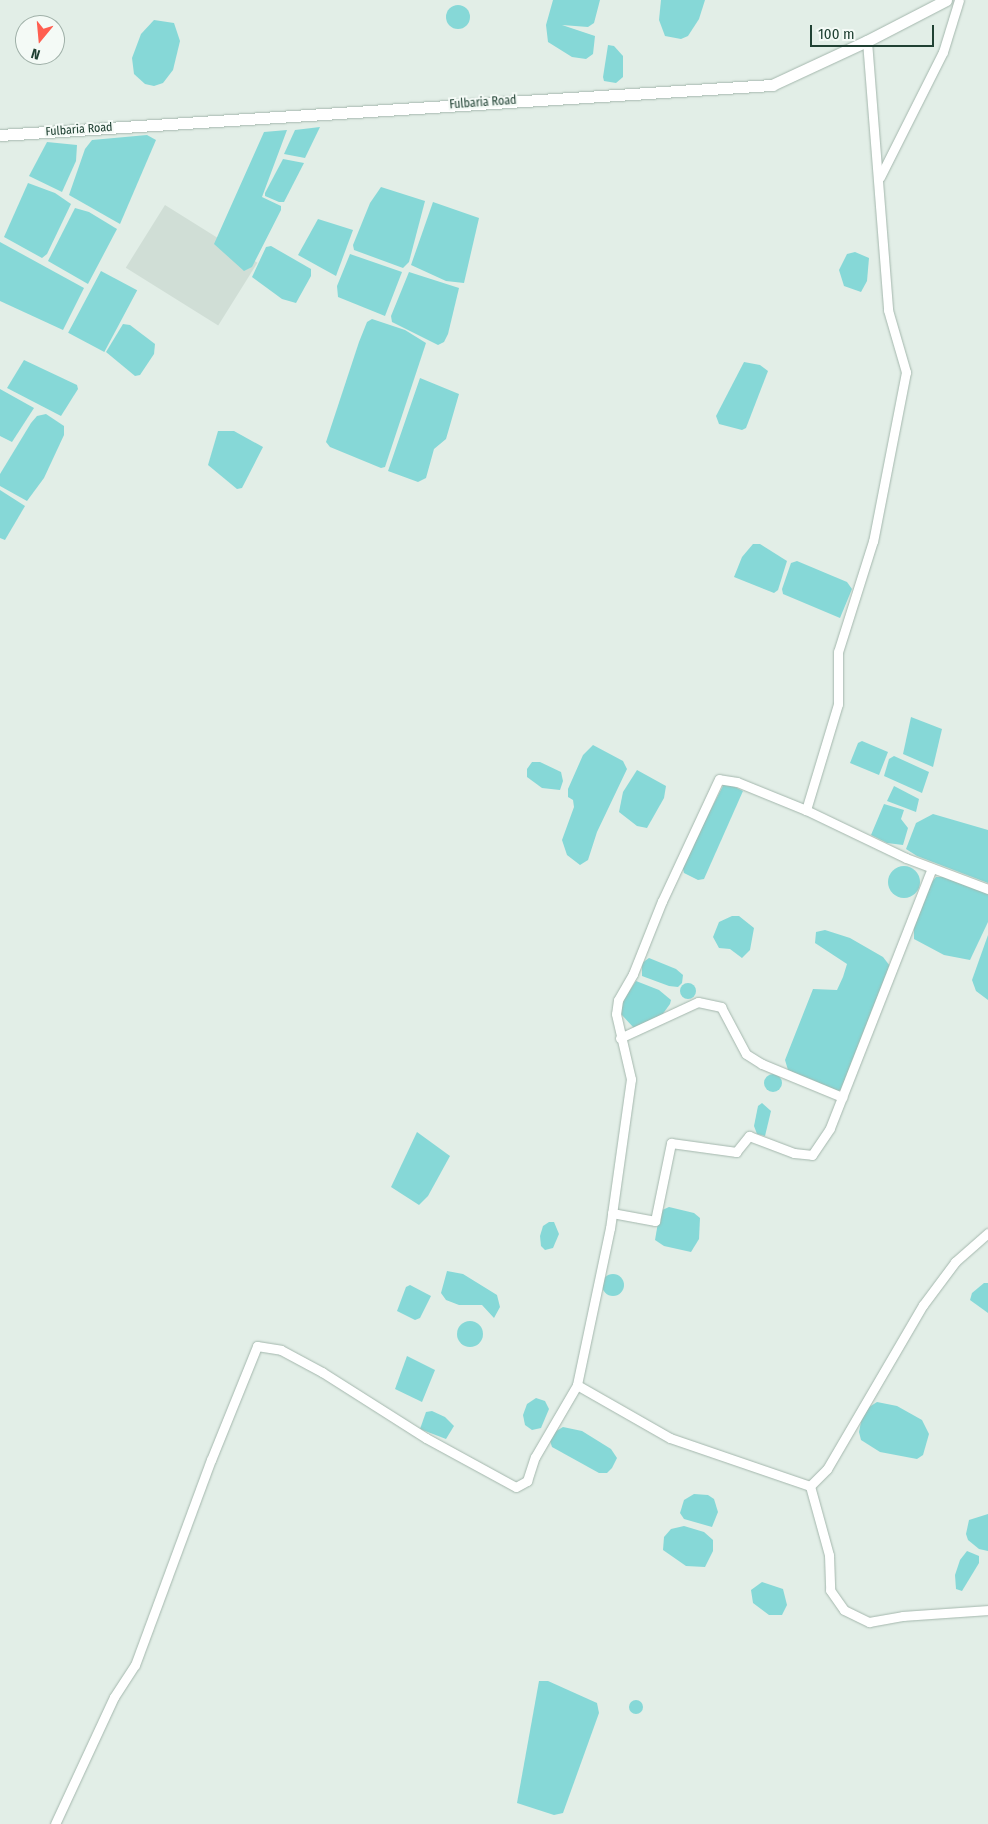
<!DOCTYPE html>
<style>
body{margin:0}
#map{position:relative;width:988px;height:1824px;overflow:hidden;background:#e2eee7;font-family:"Fira Sans Condensed",sans-serif}
div>[style]{position:absolute}
.built>*{inset:0;background:#d0ded6;transform-origin:0 0}
.water>*{inset:0;background:#86d8d7;transform-origin:0 0}
.round{border-radius:50%}
.roads{filter:drop-shadow(0 0 1px #a4b7ad) drop-shadow(0 0 1px #a4b7ad)}
.street>*{height:9px;margin:-4.5px;padding:0 4.5px;transform-origin:4.5px;border-radius:4.5px;background:#fff}
.secondary>*{height:11px;margin:-5.5px;padding:0 5.5px;transform-origin:5.5px;border-radius:5.5px;background:#fff}
span{translate:-50% -50%;white-space:nowrap;text-align:center;line-height:1.15;-webkit-text-stroke:4px #f4faf6;paint-order:stroke}
.street-label{font-size:12px;color:#204133}
.north{position:absolute;left:15px;top:15px;width:50px;height:50px;box-sizing:border-box;background:#f4faf6;border:1px solid #9fb0a8;border-radius:50%;rotate:197deg;font-size:14px;font-weight:700;line-height:20px;text-align:center;color:#204133}
.north::after{content:'';display:block;margin:auto;width:18px;height:22px;background:#ff5e50;clip-path:polygon(50% 0,100% 100%,50% 72%,0 100%)}
.scale{position:absolute;left:810px;top:25px;width:124px;height:22px;box-sizing:border-box;border:2px solid #204133;border-top:0;padding-left:6px;font-size:15px;line-height:18px;white-space:nowrap;color:#204133;-webkit-text-stroke:4px #f4faf6;paint-order:stroke}
</style>
<div id="map">
<div class="built">
<div style="left:165px;top:205px;width:109px;height:74px;rotate:32deg"></div>
</div>
<div class="water">
<div style="clip-path:polygon(553px 0,600px 0,594px 23px,588px 27px,562px 25px,595px 36px,593px 54px,586px 59px,572px 57px,548px 42px,546px 25px)"></div>
<div style="clip-path:polygon(661px 0,705px 0,699px 19px,688px 36px,681px 39px,665px 36px,659px 20px)"></div>
<div class="round" style="left:446px;top:5px;width:24px;height:24px"></div>
<div style="clip-path:polygon(154px 20px,174px 23px,180px 41px,173px 70px,163px 83px,154px 86px,145px 84px,134px 74px,132px 58px,141px 34px)"></div>
<div style="clip-path:polygon(608px 45px,614px 46px,623px 56px,623px 77px,616px 83px,604px 81px,603px 77px)"></div>
<div style="clip-path:polygon(320px 127px,305px 158px,284px 154px,295px 130px)"></div>
<div style="clip-path:polygon(287px 130px,262px 197px,281px 206px,281px 210px,252px 267px,244px 271px,214px 244px,264px 132px)"></div>
<div style="clip-path:polygon(147px 135px,156px 140px,120px 224px,69px 195px,85px 149px,92px 140px)"></div>
<div style="clip-path:polygon(47px 142px,77px 145px,76px 161px,62px 192px,29px 176px)"></div>
<div style="clip-path:polygon(283px 159px,304px 163px,284px 202px,279px 202px,265px 196px,265px 193px)"></div>
<div style="clip-path:polygon(28px 183px,55px 193px,71px 204px,47px 254px,42px 258px,4px 237px)"></div>
<div style="clip-path:polygon(381px 187px,425px 201px,409px 262px,403px 268px,354px 250px,353px 245px,370px 203px)"></div>
<div style="clip-path:polygon(433px 202px,479px 218px,464px 283px,446px 281px,411px 265px)"></div>
<div style="clip-path:polygon(75px 208px,89px 212px,117px 229px,88px 284px,48px 261px)"></div>
<div style="clip-path:polygon(318px 219px,353px 230px,336px 276px,298px 255px)"></div>
<div style="clip-path:polygon(0 242px,84px 288px,63px 330px,0 301px)"></div>
<div style="clip-path:polygon(271px 246px,311px 269px,311px 276px,296px 303px,282px 299px,252px 277px,266px 247px)"></div>
<div style="clip-path:polygon(855px 252px,869px 258px,867px 281px,861px 292px,844px 286px,839px 270px,847px 254px)"></div>
<div style="clip-path:polygon(350px 254px,402px 272px,385px 316px,338px 297px,337px 286px)"></div>
<div style="left:101px;top:271px;width:41px;height:70px;rotate:28deg"></div>
<div style="clip-path:polygon(409px 272px,459px 288px,448px 334px,444px 342px,438px 345px,392px 322px,391px 316px)"></div>
<div style="clip-path:polygon(372px 319px,405px 330px,426px 343px,385px 467px,381px 468px,330px 447px,326px 442px,359px 342px,367px 322px)"></div>
<div style="clip-path:polygon(123px 324px,130px 325px,155px 344px,154px 354px,140px 375px,135px 376px,106px 352px)"></div>
<div style="clip-path:polygon(24px 360px,77px 385px,78px 389px,61px 416px,7px 388px)"></div>
<div style="clip-path:polygon(744px 362px,760px 365px,768px 371px,746px 428px,742px 430px,719px 424px,716px 416px)"></div>
<div style="clip-path:polygon(420px 378px,459px 394px,446px 439px,434px 449px,426px 478px,418px 482px,388px 471px)"></div>
<div style="clip-path:polygon(0 389px,34px 408px,12px 442px,0 436px)"></div>
<div style="clip-path:polygon(46px 414px,64px 426px,64px 435px,44px 478px,27px 501px,0 486px,0 474px,31px 423px,37px 416px)"></div>
<div style="clip-path:polygon(218px 431px,234px 431px,263px 447px,242px 488px,237px 489px,208px 465px)"></div>
<div style="clip-path:polygon(0 490px,25px 506px,5px 540px,0 538px)"></div>
<div style="clip-path:polygon(753px 544px,760px 544px,787px 561px,778px 590px,774px 593px,734px 577px,742px 557px)"></div>
<div style="clip-path:polygon(797px 561px,847px 582px,852px 589px,840px 618px,783px 594px,782px 589px,791px 563px)"></div>
<div style="clip-path:polygon(911px 717px,942px 729px,933px 767px,903px 754px)"></div>
<div style="clip-path:polygon(862px 741px,888px 752px,879px 775px,850px 763px,858px 743px)"></div>
<div style="clip-path:polygon(593px 745px,623px 761px,627px 769px,597px 832px,588px 860px,580px 865px,567px 855px,562px 840px,574px 807px,573px 800px,568px 797px,568px 789px,583px 755px)"></div>
<div style="clip-path:polygon(894px 756px,929px 772px,922px 793px,884px 776px,889px 759px)"></div>
<div style="clip-path:polygon(532px 762px,540px 762px,561px 772px,563px 781px,560px 790px,542px 788px,527px 777px,527px 769px)"></div>
<div style="clip-path:polygon(637px 770px,666px 786px,664px 798px,647px 828px,637px 826px,619px 812px,623px 792px)"></div>
<div style="clip-path:polygon(725px 782px,743px 791px,704px 879px,698px 880px,684px 873px,682px 865px)"></div>
<div style="clip-path:polygon(894px 786px,919px 799px,916px 812px,887px 801px)"></div>
<div style="clip-path:polygon(884px 804px,904px 810px,901px 819px,908px 828px,903px 845px,887px 843px,871px 835px)"></div>
<div style="clip-path:polygon(933px 814px,988px 830px,988px 883px,917px 856px,906px 849px,916px 823px)"></div>
<div class="round" style="left:888px;top:866px;width:32px;height:32px"></div>
<div style="clip-path:polygon(936px 877px,945px 877px,988px 893px,988px 922px,970px 960px,944px 955px,914px 939px,914px 925px,930px 884px)"></div>
<div style="clip-path:polygon(732px 916px,739px 916px,754px 928px,750px 950px,742px 958px,730px 949px,719px 948px,713px 937px,719px 922px)"></div>
<div style="clip-path:polygon(825px 930px,850px 938px,883px 957px,890px 966px,842px 1089px,836px 1092px,788px 1070px,785px 1060px,813px 989px,837px 990px,843px 977px,847px 964px,815px 943px,816px 932px)"></div>
<div style="clip-path:polygon(988px 935px,988px 1000px,976px 991px,972px 980px)"></div>
<div style="clip-path:polygon(649px 958px,676px 969px,683px 975px,682px 983px,678px 987px,669px 986px,642px 976px,642px 963px)"></div>
<div style="clip-path:polygon(636px 981px,659px 990px,671px 1000px,670px 1004px,662px 1015px,634px 1028px,620px 1013px,624px 999px)"></div>
<div class="round" style="left:680px;top:983px;width:16px;height:16px"></div>
<div class="round" style="left:764px;top:1074px;width:18px;height:18px"></div>
<div style="clip-path:polygon(762px 1103px,771px 1111px,765px 1136px,757px 1134px,754px 1126px,758px 1106px)"></div>
<div style="clip-path:polygon(417px 1132px,450px 1156px,428px 1196px,419px 1205px,391px 1187px)"></div>
<div style="clip-path:polygon(669px 1207px,694px 1213px,700px 1218px,699px 1239px,691px 1252px,664px 1246px,655px 1240px,660px 1211px)"></div>
<div style="clip-path:polygon(549px 1222px,554px 1222px,559px 1234px,553px 1248px,545px 1250px,541px 1246px,540px 1236px,543px 1226px)"></div>
<div style="clip-path:polygon(447px 1271px,463px 1274px,497px 1295px,500px 1307px,494px 1318px,482px 1305px,459px 1305px,446px 1300px,441px 1293px)"></div>
<div class="round" style="left:602px;top:1274px;width:22px;height:22px"></div>
<div style="clip-path:polygon(984px 1283px,988px 1283px,988px 1313px,970px 1300px,972px 1293px)"></div>
<div style="clip-path:polygon(410px 1285px,431px 1296px,420px 1318px,415px 1320px,397px 1311px,406px 1287px)"></div>
<div class="round" style="left:457px;top:1321px;width:26px;height:26px"></div>
<div style="clip-path:polygon(407px 1356px,435px 1370px,422px 1402px,395px 1389px)"></div>
<div style="clip-path:polygon(536px 1398px,545px 1401px,549px 1409px,541px 1428px,532px 1430px,525px 1425px,523px 1415px,527px 1404px)"></div>
<div style="clip-path:polygon(877px 1402px,897px 1406px,922px 1420px,929px 1434px,923px 1455px,917px 1459px,880px 1452px,861px 1440px,859px 1432px,862px 1417px,866px 1409px)"></div>
<div style="clip-path:polygon(432px 1411px,445px 1417px,454px 1426px,446px 1439px,420px 1429px,426px 1412px)"></div>
<div style="clip-path:polygon(563px 1427px,582px 1431px,611px 1449px,617px 1458px,612px 1468px,607px 1473px,599px 1473px,552px 1447px,550px 1441px,553px 1433px)"></div>
<div style="clip-path:polygon(694px 1494px,708px 1495px,714px 1499px,718px 1512px,712px 1527px,684px 1519px,680px 1513px,684px 1500px)"></div>
<div style="clip-path:polygon(988px 1514px,988px 1551px,979px 1549px,968px 1540px,966px 1534px,969px 1520px)"></div>
<div style="clip-path:polygon(684px 1526px,704px 1532px,713px 1540px,713px 1551px,705px 1567px,686px 1566px,663px 1550px,664px 1537px,671px 1529px)"></div>
<div style="clip-path:polygon(967px 1551px,979px 1556px,979px 1563px,962px 1591px,956px 1589px,955px 1575px,960px 1560px)"></div>
<div style="clip-path:polygon(762px 1582px,783px 1589px,787px 1605px,782px 1615px,769px 1615px,753px 1603px,751px 1590px)"></div>
<div style="clip-path:polygon(539px 1681px,548px 1681px,597px 1703px,599px 1713px,563px 1813px,554px 1815px,517px 1803px)"></div>
<div class="round" style="left:629px;top:1700px;width:14px;height:14px"></div>
</div>
<div class="roads">
<div class="street">
<div style="left:867px;top:41px;width:270px;rotate:85.5deg"></div>
<div style="left:888px;top:310px;width:65px;rotate:73.8deg"></div>
<div style="left:906px;top:372px;width:172px;rotate:101deg"></div>
<div style="left:873px;top:541px;width:116px;rotate:107.5deg"></div>
<div style="left:838px;top:652px;width:52px;rotate:90deg"></div>
<div style="left:838px;top:704px;width:111px;rotate:106.8deg"></div>
<div style="left:806px;top:810px;width:111px;rotate:25.6deg"></div>
<div style="left:906px;top:858px;width:88px;rotate:20.7deg"></div>
<div style="left:880px;top:177px;width:140px;rotate:-63.3deg"></div>
<div style="left:943px;top:52px;width:54px;rotate:-72.9deg"></div>
<div style="left:806px;top:810px;width:74px;rotate:-157.9deg"></div>
<div style="left:737px;top:782px;width:18px;rotate:-171deg"></div>
<div style="left:719px;top:779px;width:135px;rotate:115deg"></div>
<div style="left:662px;top:901px;width:79px;rotate:111.7deg"></div>
<div style="left:633px;top:974px;width:30px;rotate:120deg"></div>
<div style="left:618px;top:1000px;width:14px;rotate:98deg"></div>
<div style="left:616px;top:1014px;width:67px;rotate:77deg"></div>
<div style="left:631px;top:1079px;width:150px;rotate:98deg"></div>
<div style="left:610px;top:1228px;width:160px;rotate:101.9deg"></div>
<div style="left:577px;top:1385px;width:107px;rotate:29.7deg"></div>
<div style="left:670px;top:1438px;width:148px;rotate:18.9deg"></div>
<div style="left:810px;top:1486px;width:24px;rotate:-45deg"></div>
<div style="left:827px;top:1469px;width:190px;rotate:-59.7deg"></div>
<div style="left:923px;top:1305px;width:54px;rotate:-53.3deg"></div>
<div style="left:955px;top:1262px;width:44px;rotate:-41.3deg"></div>
<div style="left:620px;top:1038px;width:86px;rotate:-24.8deg"></div>
<div style="left:698px;top:1002px;width:24px;rotate:12deg"></div>
<div style="left:721px;top:1007px;width:53px;rotate:62deg"></div>
<div style="left:746px;top:1054px;width:19px;rotate:32deg"></div>
<div style="left:762px;top:1064px;width:87px;rotate:22.4deg"></div>
<div style="left:612px;top:1213px;width:44px;rotate:10.5deg"></div>
<div style="left:655px;top:1221px;width:80px;rotate:-78.4deg"></div>
<div style="left:671px;top:1143px;width:66px;rotate:7.9deg"></div>
<div style="left:736px;top:1152px;width:21px;rotate:-51deg"></div>
<div style="left:749px;top:1136px;width:48px;rotate:20.7deg"></div>
<div style="left:794px;top:1153px;width:18px;rotate:6deg"></div>
<div style="left:812px;top:1155px;width:32px;rotate:-56deg"></div>
<div style="left:830px;top:1128px;width:279px;rotate:-68.6deg"></div>
<div style="left:810px;top:1486px;width:72px;rotate:74.6deg"></div>
<div style="left:829px;top:1555px;width:35px;rotate:88deg"></div>
<div style="left:830px;top:1590px;width:24px;rotate:55deg"></div>
<div style="left:844px;top:1610px;width:28px;rotate:26deg"></div>
<div style="left:869px;top:1622px;width:35px;rotate:-10deg"></div>
<div style="left:903px;top:1616px;width:85px;rotate:-4deg"></div>
<div style="left:55px;top:1824px;width:140px;rotate:-65.1deg"></div>
<div style="left:114px;top:1697px;width:38px;rotate:-57deg"></div>
<div style="left:135px;top:1665px;width:219px;rotate:-69.7deg"></div>
<div style="left:211px;top:1460px;width:123px;rotate:-68deg"></div>
<div style="left:257px;top:1346px;width:24px;rotate:9deg"></div>
<div style="left:281px;top:1350px;width:47px;rotate:28.2deg"></div>
<div style="left:322px;top:1372px;width:123px;rotate:32.4deg"></div>
<div style="left:426px;top:1438px;width:102px;rotate:28.6deg"></div>
<div style="left:516px;top:1487px;width:13px;rotate:-29deg"></div>
<div style="left:527px;top:1481px;width:25px;rotate:-72deg"></div>
<div style="left:535px;top:1457px;width:83px;rotate:-59.7deg"></div>
</div>
<div class="secondary">
<div style="left:0;top:135px;width:774px;rotate:-3.71deg"></div>
<div style="left:772px;top:85px;width:105px;rotate:-24.9deg"></div>
<div style="left:867px;top:41px;width:89px;rotate:-27.4deg"></div>
</div>
</div>
<div class="street-label">
<span style="left:483px;top:103px;rotate:-4deg">Fulbaria Road</span>
<span style="left:79px;top:130px;rotate:-4deg">Fulbaria Road</span>
</div>
<div class="north">N</div>
<div class="scale">100 m</div>
</div>
